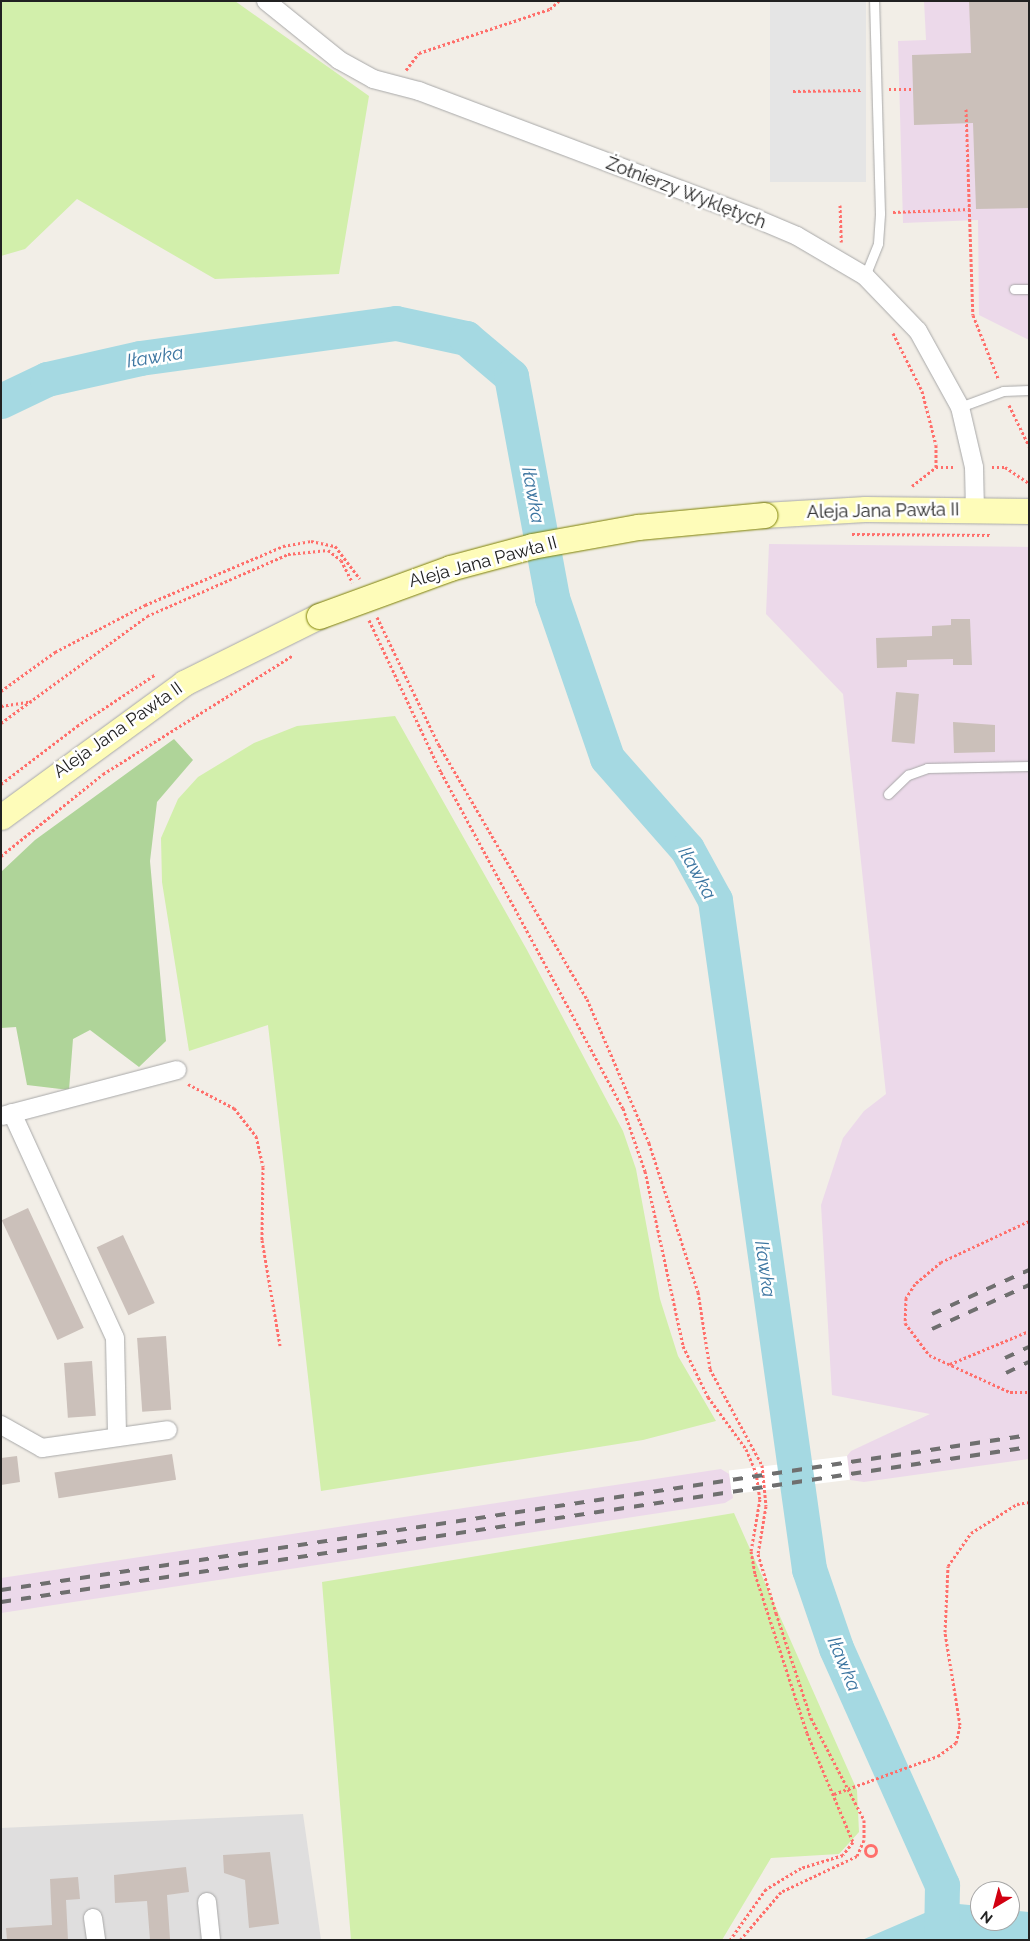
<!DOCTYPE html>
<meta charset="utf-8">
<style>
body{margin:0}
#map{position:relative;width:1030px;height:1941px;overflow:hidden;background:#f2eee7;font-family:Raleway,sans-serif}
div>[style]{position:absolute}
.residential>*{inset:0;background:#dfdede}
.industrial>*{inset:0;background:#ecd9ea}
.grass>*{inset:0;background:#d2efab}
.forest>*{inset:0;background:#afd499}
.parking>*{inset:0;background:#e5e5e5;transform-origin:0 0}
.water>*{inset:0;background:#a5d9e2}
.pier>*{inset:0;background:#fff;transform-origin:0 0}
.river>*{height:35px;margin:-17.5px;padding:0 17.5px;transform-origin:17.5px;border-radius:17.5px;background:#a5d9e2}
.building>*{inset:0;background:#cbc0ba;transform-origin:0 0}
.path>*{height:3px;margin-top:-1.5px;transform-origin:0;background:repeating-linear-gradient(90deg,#ff6f6b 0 2.5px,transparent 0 5px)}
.path>.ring{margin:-1.5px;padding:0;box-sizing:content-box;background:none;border:3px solid #ff6f6b;border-radius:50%}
.roads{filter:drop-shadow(0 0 1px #a8a8a8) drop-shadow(0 0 1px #a8a8a8)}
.service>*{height:9px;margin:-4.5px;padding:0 4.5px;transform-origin:4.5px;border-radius:4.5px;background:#fff}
.minor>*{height:18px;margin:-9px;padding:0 9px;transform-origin:9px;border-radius:9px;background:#fff}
.secondary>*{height:25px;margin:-12.5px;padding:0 12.5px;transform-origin:12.5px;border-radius:12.5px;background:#fefcb9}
.rail>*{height:4px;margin-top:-2px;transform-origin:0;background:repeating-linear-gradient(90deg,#6f6f6f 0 10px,transparent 0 20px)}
.bridges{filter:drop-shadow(0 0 1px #7d8000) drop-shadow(0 0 1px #7d8000)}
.secondary-bridge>*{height:25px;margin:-12.5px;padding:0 12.5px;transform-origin:12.5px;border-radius:12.5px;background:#fefcb9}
span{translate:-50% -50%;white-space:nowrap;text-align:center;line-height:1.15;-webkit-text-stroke:5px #fff;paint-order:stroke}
.street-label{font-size:18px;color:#212121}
.water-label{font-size:19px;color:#3d76a1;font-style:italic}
.frame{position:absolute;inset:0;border:2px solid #212121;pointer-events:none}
.north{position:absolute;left:970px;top:1881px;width:50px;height:50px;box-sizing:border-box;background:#fff;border:1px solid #a6a6a6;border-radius:50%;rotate:217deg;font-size:14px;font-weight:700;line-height:20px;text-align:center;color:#212121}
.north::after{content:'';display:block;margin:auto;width:18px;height:22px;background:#d20011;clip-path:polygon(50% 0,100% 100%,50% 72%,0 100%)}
</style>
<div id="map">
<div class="residential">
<div style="clip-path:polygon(303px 1814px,321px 1940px,1px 1940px,1px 1828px)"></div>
</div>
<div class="industrial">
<div style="clip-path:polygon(924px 1px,1029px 1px,1029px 340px,979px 315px,978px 220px,903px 223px,898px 41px,926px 40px)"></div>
<div style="clip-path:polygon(769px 544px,1029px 547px,1029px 1459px,864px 1482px,850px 1480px,847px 1456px,851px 1451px,930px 1414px,832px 1395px,821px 1205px,843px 1138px,864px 1111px,886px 1094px,843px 694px,766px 614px)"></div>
<div style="clip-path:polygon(721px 1469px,729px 1474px,733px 1498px,725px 1503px,1px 1613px,1px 1578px)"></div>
</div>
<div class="grass">
<div style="clip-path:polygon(1px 1px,235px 1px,369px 96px,339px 274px,215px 279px,77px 199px,25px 249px,1px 256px)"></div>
<div style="clip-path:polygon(395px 716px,527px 950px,623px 1131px,636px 1169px,660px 1299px,678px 1356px,716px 1421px,643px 1440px,321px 1491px,268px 1025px,189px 1051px,162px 882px,161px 838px,178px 799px,198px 777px,254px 743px,297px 726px)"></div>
<div style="clip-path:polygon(734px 1513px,857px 1790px,859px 1832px,839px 1854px,771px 1858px,722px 1940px,351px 1940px,322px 1582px)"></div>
</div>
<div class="forest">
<div style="clip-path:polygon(174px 739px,193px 760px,157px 802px,150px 861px,166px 1041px,139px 1067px,90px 1030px,73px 1039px,69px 1090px,27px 1085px,16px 1027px,1px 1028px,1px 872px,35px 840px)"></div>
</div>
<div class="parking">
<div style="left:770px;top:1px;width:96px;height:181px"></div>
</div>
<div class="water">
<div style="clip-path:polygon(948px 1903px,980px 1906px,980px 1921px,1010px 1921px,1010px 1910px,1029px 1912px,1029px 1940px,862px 1940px)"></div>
</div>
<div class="pier">
<div style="left:847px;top:1456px;width:24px;height:119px;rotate:83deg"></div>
</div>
<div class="river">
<div style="left:1px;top:401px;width:51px;rotate:-25.6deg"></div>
<div style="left:47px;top:379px;width:95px;rotate:-12.7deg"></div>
<div style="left:140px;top:358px;width:258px;rotate:-7.8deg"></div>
<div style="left:396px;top:323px;width:72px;rotate:12.1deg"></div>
<div style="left:466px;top:338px;width:59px;rotate:40.2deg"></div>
<div style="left:511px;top:376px;width:226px;rotate:79.5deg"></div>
<div style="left:552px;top:598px;width:169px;rotate:71deg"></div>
<div style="left:607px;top:758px;width:121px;rotate:48.7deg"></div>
<div style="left:687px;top:849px;width:58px;rotate:61.2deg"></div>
<div style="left:715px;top:900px;width:676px;rotate:82deg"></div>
<div style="left:809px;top:1569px;width:83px;rotate:71.1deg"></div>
<div style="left:836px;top:1648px;width:260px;rotate:65.9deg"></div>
<div style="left:942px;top:1885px;width:55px;rotate:91deg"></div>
</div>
<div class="building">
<div style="clip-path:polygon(969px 1px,1029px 1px,1029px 208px,976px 209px,973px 123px,914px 125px,912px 55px,971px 53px)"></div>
<div style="clip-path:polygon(951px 619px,970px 619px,972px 665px,953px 665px,953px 659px,907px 660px,907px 667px,877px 668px,876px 638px,932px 636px,932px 626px,951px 625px)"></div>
<div style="left:896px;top:692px;width:23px;height:50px;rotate:5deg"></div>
<div style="clip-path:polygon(953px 722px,995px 725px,995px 752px,954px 753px)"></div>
<div style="left:28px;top:1208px;width:132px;height:29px;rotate:65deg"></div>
<div style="left:123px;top:1235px;width:75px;height:29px;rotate:65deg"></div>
<div style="left:166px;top:1336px;width:74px;height:29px;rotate:86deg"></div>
<div style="left:92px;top:1361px;width:55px;height:28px;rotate:86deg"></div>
<div style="left:172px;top:1454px;width:26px;height:119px;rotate:81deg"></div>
<div style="clip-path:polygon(17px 1456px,20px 1482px,1px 1485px,1px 1458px)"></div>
<div style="clip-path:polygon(270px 1852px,279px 1924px,249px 1928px,245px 1880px,224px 1873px,223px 1855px)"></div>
<div style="clip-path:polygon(186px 1867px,189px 1892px,167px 1895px,170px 1939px,150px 1940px,147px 1901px,115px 1903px,114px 1875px)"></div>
<div style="clip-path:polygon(78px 1877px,80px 1899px,66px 1900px,68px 1940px,7px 1940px,6px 1928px,52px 1925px,50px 1879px)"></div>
</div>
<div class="path">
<div style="left:406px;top:70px;width:21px;rotate:-53deg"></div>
<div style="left:419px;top:53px;width:138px;rotate:-18.6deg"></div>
<div style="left:550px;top:9px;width:12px;rotate:-42deg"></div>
<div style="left:889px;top:89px;width:24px"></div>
<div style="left:793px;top:91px;width:70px;rotate:-0.8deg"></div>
<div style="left:966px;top:109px;width:206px;rotate:88.1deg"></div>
<div style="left:973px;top:315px;width:68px;rotate:68.4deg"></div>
<div style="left:840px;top:205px;width:37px;rotate:88deg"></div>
<div style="left:893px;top:212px;width:77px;rotate:-2.2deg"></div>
<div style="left:893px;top:333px;width:65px;rotate:63.4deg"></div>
<div style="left:922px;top:391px;width:56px;rotate:75.5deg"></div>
<div style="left:936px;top:445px;width:22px;rotate:90deg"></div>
<div style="left:1009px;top:405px;width:46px;rotate:64deg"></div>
<div style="left:992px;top:467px;width:13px"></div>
<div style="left:1005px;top:467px;width:29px;rotate:34deg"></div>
<div style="left:912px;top:486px;width:31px;rotate:-38deg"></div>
<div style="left:936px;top:467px;width:20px"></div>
<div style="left:852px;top:534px;width:139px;rotate:0.4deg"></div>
<div style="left:377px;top:617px;width:142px;rotate:64.2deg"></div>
<div style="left:439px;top:745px;width:294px;rotate:59.8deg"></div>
<div style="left:587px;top:999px;width:157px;rotate:66.7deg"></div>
<div style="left:649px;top:1143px;width:157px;rotate:71.8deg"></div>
<div style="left:698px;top:1292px;width:78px;rotate:81.1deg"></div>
<div style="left:710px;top:1369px;width:109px;rotate:61.6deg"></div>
<div style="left:762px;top:1465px;width:41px;rotate:84.4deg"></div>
<div style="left:766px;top:1506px;width:49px;rotate:99.5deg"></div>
<div style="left:758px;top:1554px;width:62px;rotate:73deg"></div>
<div style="left:776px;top:1613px;width:111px;rotate:71.6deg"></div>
<div style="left:811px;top:1718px;width:115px;rotate:62.5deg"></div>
<div style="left:864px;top:1820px;width:20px;rotate:90deg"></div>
<div style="left:864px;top:1840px;width:17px;rotate:114deg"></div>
<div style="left:857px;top:1856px;width:84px;rotate:154.7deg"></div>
<div style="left:781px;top:1892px;width:63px;rotate:130.5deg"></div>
<div style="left:369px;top:620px;width:168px;rotate:64.7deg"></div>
<div style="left:441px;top:772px;width:382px;rotate:61.6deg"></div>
<div style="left:623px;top:1108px;width:67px;rotate:70.8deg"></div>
<div style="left:645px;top:1171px;width:179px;rotate:77.7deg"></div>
<div style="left:683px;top:1346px;width:57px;rotate:63.9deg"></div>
<div style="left:708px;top:1397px;width:64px;rotate:53.8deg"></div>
<div style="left:746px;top:1449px;width:25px;rotate:67deg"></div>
<div style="left:756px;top:1472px;width:27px;rotate:82deg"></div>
<div style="left:760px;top:1499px;width:53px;rotate:99.8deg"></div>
<div style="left:751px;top:1551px;width:23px;rotate:80deg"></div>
<div style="left:755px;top:1574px;width:167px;rotate:71.9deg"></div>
<div style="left:807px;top:1733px;width:118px;rotate:67.1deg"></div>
<div style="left:853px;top:1842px;width:16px;rotate:128deg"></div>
<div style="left:843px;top:1855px;width:44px;rotate:162.8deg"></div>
<div style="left:801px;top:1868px;width:41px;rotate:149deg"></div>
<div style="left:766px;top:1889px;width:62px;rotate:125.2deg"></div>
<div style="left:1px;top:691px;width:67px;rotate:-35.8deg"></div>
<div style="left:55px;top:652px;width:102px;rotate:-27.6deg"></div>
<div style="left:145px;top:605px;width:150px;rotate:-23.1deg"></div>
<div style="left:283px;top:546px;width:28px;rotate:-10deg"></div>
<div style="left:311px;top:541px;width:25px;rotate:12deg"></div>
<div style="left:335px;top:546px;width:41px;rotate:52.9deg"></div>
<div style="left:1px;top:706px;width:31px;rotate:-9deg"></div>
<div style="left:1px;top:723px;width:181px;rotate:-36.2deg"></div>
<div style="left:147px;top:616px;width:154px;rotate:-23.7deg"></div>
<div style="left:288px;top:554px;width:40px;rotate:-5.7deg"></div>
<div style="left:328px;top:550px;width:16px;rotate:38deg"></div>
<div style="left:341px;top:560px;width:25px;rotate:63deg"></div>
<div style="left:1px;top:784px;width:96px;rotate:-37.3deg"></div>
<div style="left:77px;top:726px;width:95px;rotate:-33.4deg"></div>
<div style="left:1px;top:856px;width:131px;rotate:-38.8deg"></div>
<div style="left:103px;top:774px;width:223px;rotate:-32deg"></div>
<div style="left:188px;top:1084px;width:52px;rotate:27.6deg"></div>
<div style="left:234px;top:1108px;width:36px;rotate:52deg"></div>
<div style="left:256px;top:1136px;width:32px;rotate:77deg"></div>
<div style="left:263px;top:1167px;width:73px;rotate:90.8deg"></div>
<div style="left:262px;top:1240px;width:107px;rotate:80.3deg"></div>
<div style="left:1029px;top:1221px;width:97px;rotate:155deg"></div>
<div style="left:941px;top:1262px;width:34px;rotate:140deg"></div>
<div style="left:915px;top:1284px;width:17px;rotate:123deg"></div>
<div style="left:906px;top:1298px;width:25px;rotate:92deg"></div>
<div style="left:905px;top:1323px;width:40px;rotate:53deg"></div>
<div style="left:929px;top:1355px;width:89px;rotate:24.6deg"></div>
<div style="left:1010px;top:1392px;width:19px"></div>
<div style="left:950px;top:1364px;width:86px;rotate:-22.7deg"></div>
<div style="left:834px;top:1794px;width:111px;rotate:-20.1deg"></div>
<div style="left:938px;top:1756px;width:22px;rotate:-36deg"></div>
<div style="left:956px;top:1743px;width:18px;rotate:-77deg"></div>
<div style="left:960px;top:1725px;width:94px;rotate:-99.2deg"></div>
<div style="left:945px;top:1632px;width:66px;rotate:-87.4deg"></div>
<div style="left:948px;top:1566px;width:40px;rotate:-55.1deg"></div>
<div style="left:971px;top:1533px;width:54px;rotate:-32.2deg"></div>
<div style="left:1017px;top:1504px;width:12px;rotate:-9deg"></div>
<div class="ring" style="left:865.5px;top:1845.5px;width:8px;height:8px"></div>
</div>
<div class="roads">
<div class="service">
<div style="left:865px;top:276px;width:35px;rotate:-68deg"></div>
<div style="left:878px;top:243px;width:30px;rotate:-86deg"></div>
<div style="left:880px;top:213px;width:212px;rotate:-91.6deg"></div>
<div style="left:1014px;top:289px;width:15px"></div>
<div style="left:960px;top:407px;width:46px;rotate:-20.4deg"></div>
<div style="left:1003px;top:391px;width:26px;rotate:-2deg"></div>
<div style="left:888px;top:794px;width:28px;rotate:-44deg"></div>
<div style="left:908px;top:775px;width:20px;rotate:-20deg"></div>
<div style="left:927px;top:768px;width:102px;rotate:-1.1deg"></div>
</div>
<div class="minor">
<div style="left:266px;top:1px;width:94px;rotate:38.9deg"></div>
<div style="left:339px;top:60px;width:39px;rotate:29deg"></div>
<div style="left:373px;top:79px;width:48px;rotate:14.6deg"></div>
<div style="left:419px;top:91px;width:361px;rotate:20.7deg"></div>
<div style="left:757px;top:219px;width:43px;rotate:23deg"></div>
<div style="left:797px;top:236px;width:79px;rotate:30.5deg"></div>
<div style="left:865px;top:276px;width:76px;rotate:46.1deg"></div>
<div style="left:918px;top:331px;width:87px;rotate:61.1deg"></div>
<div style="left:960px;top:407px;width:62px;rotate:76.9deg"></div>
<div style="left:974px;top:467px;width:43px;rotate:88.7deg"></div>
<div style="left:12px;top:1113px;width:247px;rotate:65.4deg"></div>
<div style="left:115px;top:1338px;width:99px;rotate:88.8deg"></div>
<div style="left:2px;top:1116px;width:181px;rotate:-14.7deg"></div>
<div style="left:1px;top:1425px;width:47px;rotate:29.3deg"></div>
<div style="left:42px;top:1448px;width:127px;rotate:-8.1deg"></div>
<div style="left:207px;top:1902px;width:38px;rotate:84deg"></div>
<div style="left:93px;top:1918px;width:22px;rotate:82deg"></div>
</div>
<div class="secondary">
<div style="left:764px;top:515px;width:101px;rotate:-3.4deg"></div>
<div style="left:865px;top:509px;width:164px;rotate:0.7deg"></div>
<div style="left:1px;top:817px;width:227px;rotate:-36.2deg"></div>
<div style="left:184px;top:683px;width:151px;rotate:-26.4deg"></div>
</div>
</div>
<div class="rail">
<div style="left:932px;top:1314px;width:107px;rotate:-24.4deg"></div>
<div style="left:932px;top:1329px;width:107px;rotate:-24.4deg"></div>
<div style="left:1005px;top:1358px;width:26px;rotate:-25deg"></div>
<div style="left:1006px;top:1373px;width:25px;rotate:-26deg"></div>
<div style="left:1px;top:1590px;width:1040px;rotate:-8.57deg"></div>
<div style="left:1px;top:1602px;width:1040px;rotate:-8.57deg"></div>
</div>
<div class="bridges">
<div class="secondary-bridge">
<div style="left:319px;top:616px;width:140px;rotate:-20.1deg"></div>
<div style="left:450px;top:568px;width:85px;rotate:-15deg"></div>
<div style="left:532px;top:546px;width:108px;rotate:-10.2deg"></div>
<div style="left:638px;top:527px;width:127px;rotate:-5.4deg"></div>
</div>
</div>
<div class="street-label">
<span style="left:686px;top:193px;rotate:21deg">Żołnierzy Wyklętych</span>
<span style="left:883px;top:511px;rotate:-1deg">Aleja Jana Pawła II</span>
<span style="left:483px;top:562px;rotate:-15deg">Aleja Jana Pawła II</span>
<span style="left:118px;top:730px;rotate:-35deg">Aleja Jana Pawła II</span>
</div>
<div class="water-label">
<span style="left:155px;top:357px;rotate:-9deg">Iławka</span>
<span style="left:533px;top:495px;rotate:80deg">Iławka</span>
<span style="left:697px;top:873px;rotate:61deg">Iławka</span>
<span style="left:765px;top:1269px;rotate:82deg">Iławka</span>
<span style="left:844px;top:1664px;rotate:67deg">Iławka</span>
</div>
<div class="frame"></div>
<div class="north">N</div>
</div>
